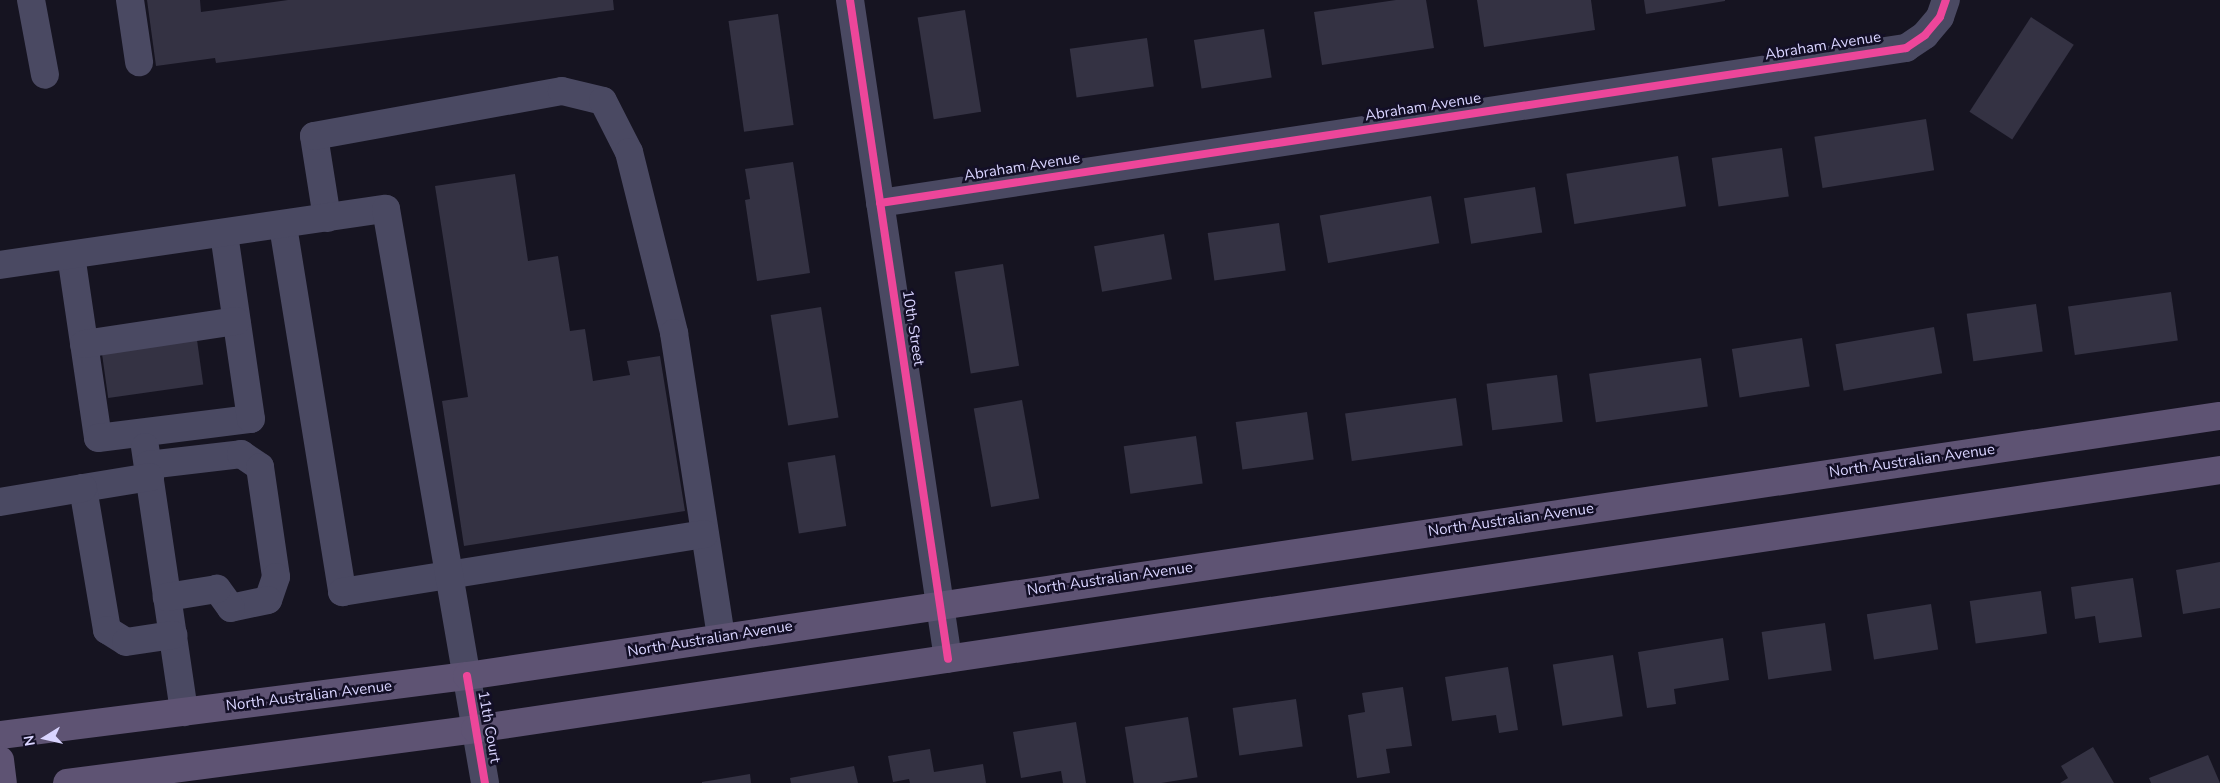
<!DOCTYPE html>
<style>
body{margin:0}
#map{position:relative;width:2220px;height:783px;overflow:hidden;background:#161421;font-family:"Nunito Sans",sans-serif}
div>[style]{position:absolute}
.building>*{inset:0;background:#343243;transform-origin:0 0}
.minor>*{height:28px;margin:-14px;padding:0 14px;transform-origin:14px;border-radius:14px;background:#4a4962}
.major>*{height:28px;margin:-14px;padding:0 14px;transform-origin:14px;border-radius:14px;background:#5e5373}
.cycleway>*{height:8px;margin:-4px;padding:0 4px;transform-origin:4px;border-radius:4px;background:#ed469a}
span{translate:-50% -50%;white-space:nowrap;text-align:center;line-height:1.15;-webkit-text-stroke:5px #130f26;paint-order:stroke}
.street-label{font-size:15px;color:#d9d4ff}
.north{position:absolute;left:20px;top:713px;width:50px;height:50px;-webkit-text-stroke:4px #130f26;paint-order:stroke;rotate:260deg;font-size:14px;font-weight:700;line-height:20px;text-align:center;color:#d9d4ff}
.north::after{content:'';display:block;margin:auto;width:18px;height:22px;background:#d9d4ff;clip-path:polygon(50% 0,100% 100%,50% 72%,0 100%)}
</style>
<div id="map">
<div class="building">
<div style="clip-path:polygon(147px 0,200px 0,201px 12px,288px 0,613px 0,614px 10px,216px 63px,215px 58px,156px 66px)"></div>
<div style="clip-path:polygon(1396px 0,1426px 0,1434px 48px,1322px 65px,1314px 12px)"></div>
<div style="clip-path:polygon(1477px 0,1591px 0,1595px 30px,1484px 47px)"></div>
<div style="clip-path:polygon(1644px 0,1725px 0,1725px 1px,1646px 14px)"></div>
<div style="left:965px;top:10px;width:103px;height:48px;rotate:81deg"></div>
<div style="left:778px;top:14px;width:112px;height:50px;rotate:82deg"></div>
<div style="left:2031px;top:17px;width:51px;height:113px;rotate:33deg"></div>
<div style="left:1264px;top:29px;width:49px;height:71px;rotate:81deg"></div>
<div style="left:1147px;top:38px;width:49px;height:78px;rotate:82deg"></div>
<div style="left:1926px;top:119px;width:52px;height:113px;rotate:81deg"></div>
<div style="left:1782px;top:148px;width:49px;height:71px;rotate:82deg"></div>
<div style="left:1678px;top:156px;width:51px;height:113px;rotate:81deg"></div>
<div style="clip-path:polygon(793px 162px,810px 273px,757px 281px,745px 200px,750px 199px,745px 169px)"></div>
<div style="clip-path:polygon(515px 174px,528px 261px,558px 256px,570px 331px,585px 329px,593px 381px,630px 375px,627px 361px,660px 356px,685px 511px,464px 546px,442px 401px,468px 397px,435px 186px)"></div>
<div style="left:1535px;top:187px;width:46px;height:72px;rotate:81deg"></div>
<div style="left:1431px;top:196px;width:48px;height:113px;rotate:80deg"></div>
<div style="left:1279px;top:223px;width:48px;height:72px;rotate:82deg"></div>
<div style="left:1164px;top:234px;width:46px;height:71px;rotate:80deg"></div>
<div style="left:1003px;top:264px;width:103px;height:49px;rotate:81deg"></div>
<div style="left:2171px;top:292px;width:49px;height:104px;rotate:82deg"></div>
<div style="left:2036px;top:304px;width:48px;height:70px;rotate:82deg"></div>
<div style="left:821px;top:307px;width:112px;height:51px;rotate:81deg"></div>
<div style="left:1934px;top:327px;width:47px;height:100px;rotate:80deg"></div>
<div style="left:1802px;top:338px;width:49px;height:71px;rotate:81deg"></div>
<div style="left:197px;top:340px;width:45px;height:96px;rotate:82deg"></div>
<div style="left:1701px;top:358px;width:49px;height:113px;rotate:82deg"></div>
<div style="left:1557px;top:375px;width:47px;height:71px;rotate:83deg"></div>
<div style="left:1456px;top:398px;width:48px;height:112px;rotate:82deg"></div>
<div style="left:1022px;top:400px;width:100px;height:49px;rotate:80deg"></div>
<div style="left:1307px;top:412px;width:48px;height:72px;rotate:82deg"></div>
<div style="left:1196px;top:436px;width:48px;height:73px;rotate:82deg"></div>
<div style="left:835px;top:455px;width:72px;height:48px;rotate:81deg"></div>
<div style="clip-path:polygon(2220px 562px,2220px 608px,2183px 614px,2176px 570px)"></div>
<div style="clip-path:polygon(2133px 578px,2142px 637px,2099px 643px,2095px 616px,2075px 619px,2071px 587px)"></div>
<div style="left:2041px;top:591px;width:43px;height:72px;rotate:82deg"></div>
<div style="left:1931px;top:604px;width:46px;height:65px;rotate:81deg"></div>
<div style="left:1825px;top:623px;width:48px;height:64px;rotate:82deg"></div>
<div style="clip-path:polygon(1723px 638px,1729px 680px,1674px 689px,1676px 704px,1647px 708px,1638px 652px)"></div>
<div style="left:1613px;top:655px;width:62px;height:61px;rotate:81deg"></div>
<div style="clip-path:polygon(1508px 667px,1518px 730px,1499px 733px,1496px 715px,1452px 721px,1445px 677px)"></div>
<div style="clip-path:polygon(1403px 687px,1412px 746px,1386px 749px,1390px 773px,1357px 778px,1348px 715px,1365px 712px,1362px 693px)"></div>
<div style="left:1296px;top:699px;width:48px;height:64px;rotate:82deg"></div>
<div style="left:1188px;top:717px;width:61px;height:64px;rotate:81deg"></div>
<div style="clip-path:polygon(1076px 722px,1086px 783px,1063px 783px,1061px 771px,1021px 778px,1013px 732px)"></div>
<div style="clip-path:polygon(2093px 747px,2114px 783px,2060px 783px,2068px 778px,2061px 766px)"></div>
<div style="clip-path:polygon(930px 749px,934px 772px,983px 764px,986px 783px,910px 783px,909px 779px,893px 782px,888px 756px)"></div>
<div style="clip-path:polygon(2208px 755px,2220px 783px,2151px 783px,2149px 778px)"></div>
<div style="clip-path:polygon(854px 766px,858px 783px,791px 783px,790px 778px)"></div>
<div style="clip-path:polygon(750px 774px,751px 783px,702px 783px,702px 782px)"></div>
</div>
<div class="minor">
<div style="left:31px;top:0;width:76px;rotate:79.4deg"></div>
<div style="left:130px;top:0;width:63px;rotate:81.7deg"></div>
<div style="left:850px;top:0;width:666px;rotate:81.54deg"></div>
<div style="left:880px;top:203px;width:1038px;rotate:-8.59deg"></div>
<div style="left:1906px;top:48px;width:23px;rotate:-34deg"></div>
<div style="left:1925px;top:35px;width:23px;rotate:-50deg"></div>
<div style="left:1940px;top:17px;width:18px;rotate:-71deg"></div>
<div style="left:327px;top:218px;width:83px;rotate:-99deg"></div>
<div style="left:314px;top:136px;width:252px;rotate:-10.3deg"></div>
<div style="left:562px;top:91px;width:42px;rotate:13.7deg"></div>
<div style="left:603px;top:101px;width:57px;rotate:63deg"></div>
<div style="left:629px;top:152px;width:187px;rotate:76deg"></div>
<div style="left:674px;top:333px;width:308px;rotate:81.2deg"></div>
<div style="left:283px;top:226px;width:371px;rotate:80.8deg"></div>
<div style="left:342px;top:592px;width:367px;rotate:-9.1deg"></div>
<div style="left:71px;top:255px;width:185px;rotate:81.6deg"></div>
<div style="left:98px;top:438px;width:154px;rotate:-7.1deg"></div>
<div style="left:251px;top:419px;width:187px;rotate:-98.3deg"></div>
<div style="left:0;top:265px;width:390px;rotate:-8.3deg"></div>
<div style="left:386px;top:209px;width:582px;rotate:80.21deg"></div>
<div style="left:84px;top:344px;width:154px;rotate:-8.6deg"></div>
<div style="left:145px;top:447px;width:268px;rotate:81.6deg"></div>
<div style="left:148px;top:465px;width:94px;rotate:-6.7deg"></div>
<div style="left:241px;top:454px;width:23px;rotate:34deg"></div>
<div style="left:260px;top:467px;width:111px;rotate:81.7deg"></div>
<div style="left:276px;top:577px;width:24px;rotate:109deg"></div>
<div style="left:268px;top:600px;width:38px;rotate:168deg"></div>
<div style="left:231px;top:608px;width:24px;rotate:-126deg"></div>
<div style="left:217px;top:589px;width:51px;rotate:170.9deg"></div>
<div style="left:150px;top:477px;width:68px;rotate:170.7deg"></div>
<div style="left:83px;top:488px;width:144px;rotate:80.4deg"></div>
<div style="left:107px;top:630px;width:22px;rotate:32deg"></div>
<div style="left:126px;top:642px;width:48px;rotate:-8.5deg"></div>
<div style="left:0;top:502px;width:84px;rotate:-9.6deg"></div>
</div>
<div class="major">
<div style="left:0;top:735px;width:471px;rotate:-7.2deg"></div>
<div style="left:467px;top:676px;width:1772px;rotate:-8.44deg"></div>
<div style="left:0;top:760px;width:23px;rotate:83deg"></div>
<div style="left:67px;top:783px;width:412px;rotate:-7.5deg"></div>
<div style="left:475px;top:729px;width:1764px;rotate:-8.44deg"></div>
</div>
<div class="cycleway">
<div style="left:850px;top:0;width:666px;rotate:81.54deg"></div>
<div style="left:880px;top:203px;width:1038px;rotate:-8.59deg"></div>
<div style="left:1906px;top:48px;width:23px;rotate:-34deg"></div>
<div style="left:1925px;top:35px;width:23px;rotate:-50deg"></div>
<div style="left:1940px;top:17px;width:18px;rotate:-71deg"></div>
<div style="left:467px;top:676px;width:109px;rotate:80.5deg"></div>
</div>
<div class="street-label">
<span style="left:1823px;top:46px;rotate:-9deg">Abraham Avenue</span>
<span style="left:1423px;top:107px;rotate:-9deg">Abraham Avenue</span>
<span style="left:1022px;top:167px;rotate:-9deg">Abraham Avenue</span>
<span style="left:913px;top:328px;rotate:81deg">10th Street</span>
<span style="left:1912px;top:461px;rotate:-8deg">North Australian Avenue</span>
<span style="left:1511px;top:520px;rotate:-8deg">North Australian Avenue</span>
<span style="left:1110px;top:579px;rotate:-8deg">North Australian Avenue</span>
<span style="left:710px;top:639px;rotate:-9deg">North Australian Avenue</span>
<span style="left:309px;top:696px;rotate:-7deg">North Australian Avenue</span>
<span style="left:489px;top:727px;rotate:80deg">11th Court</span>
</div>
<div class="north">N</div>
</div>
